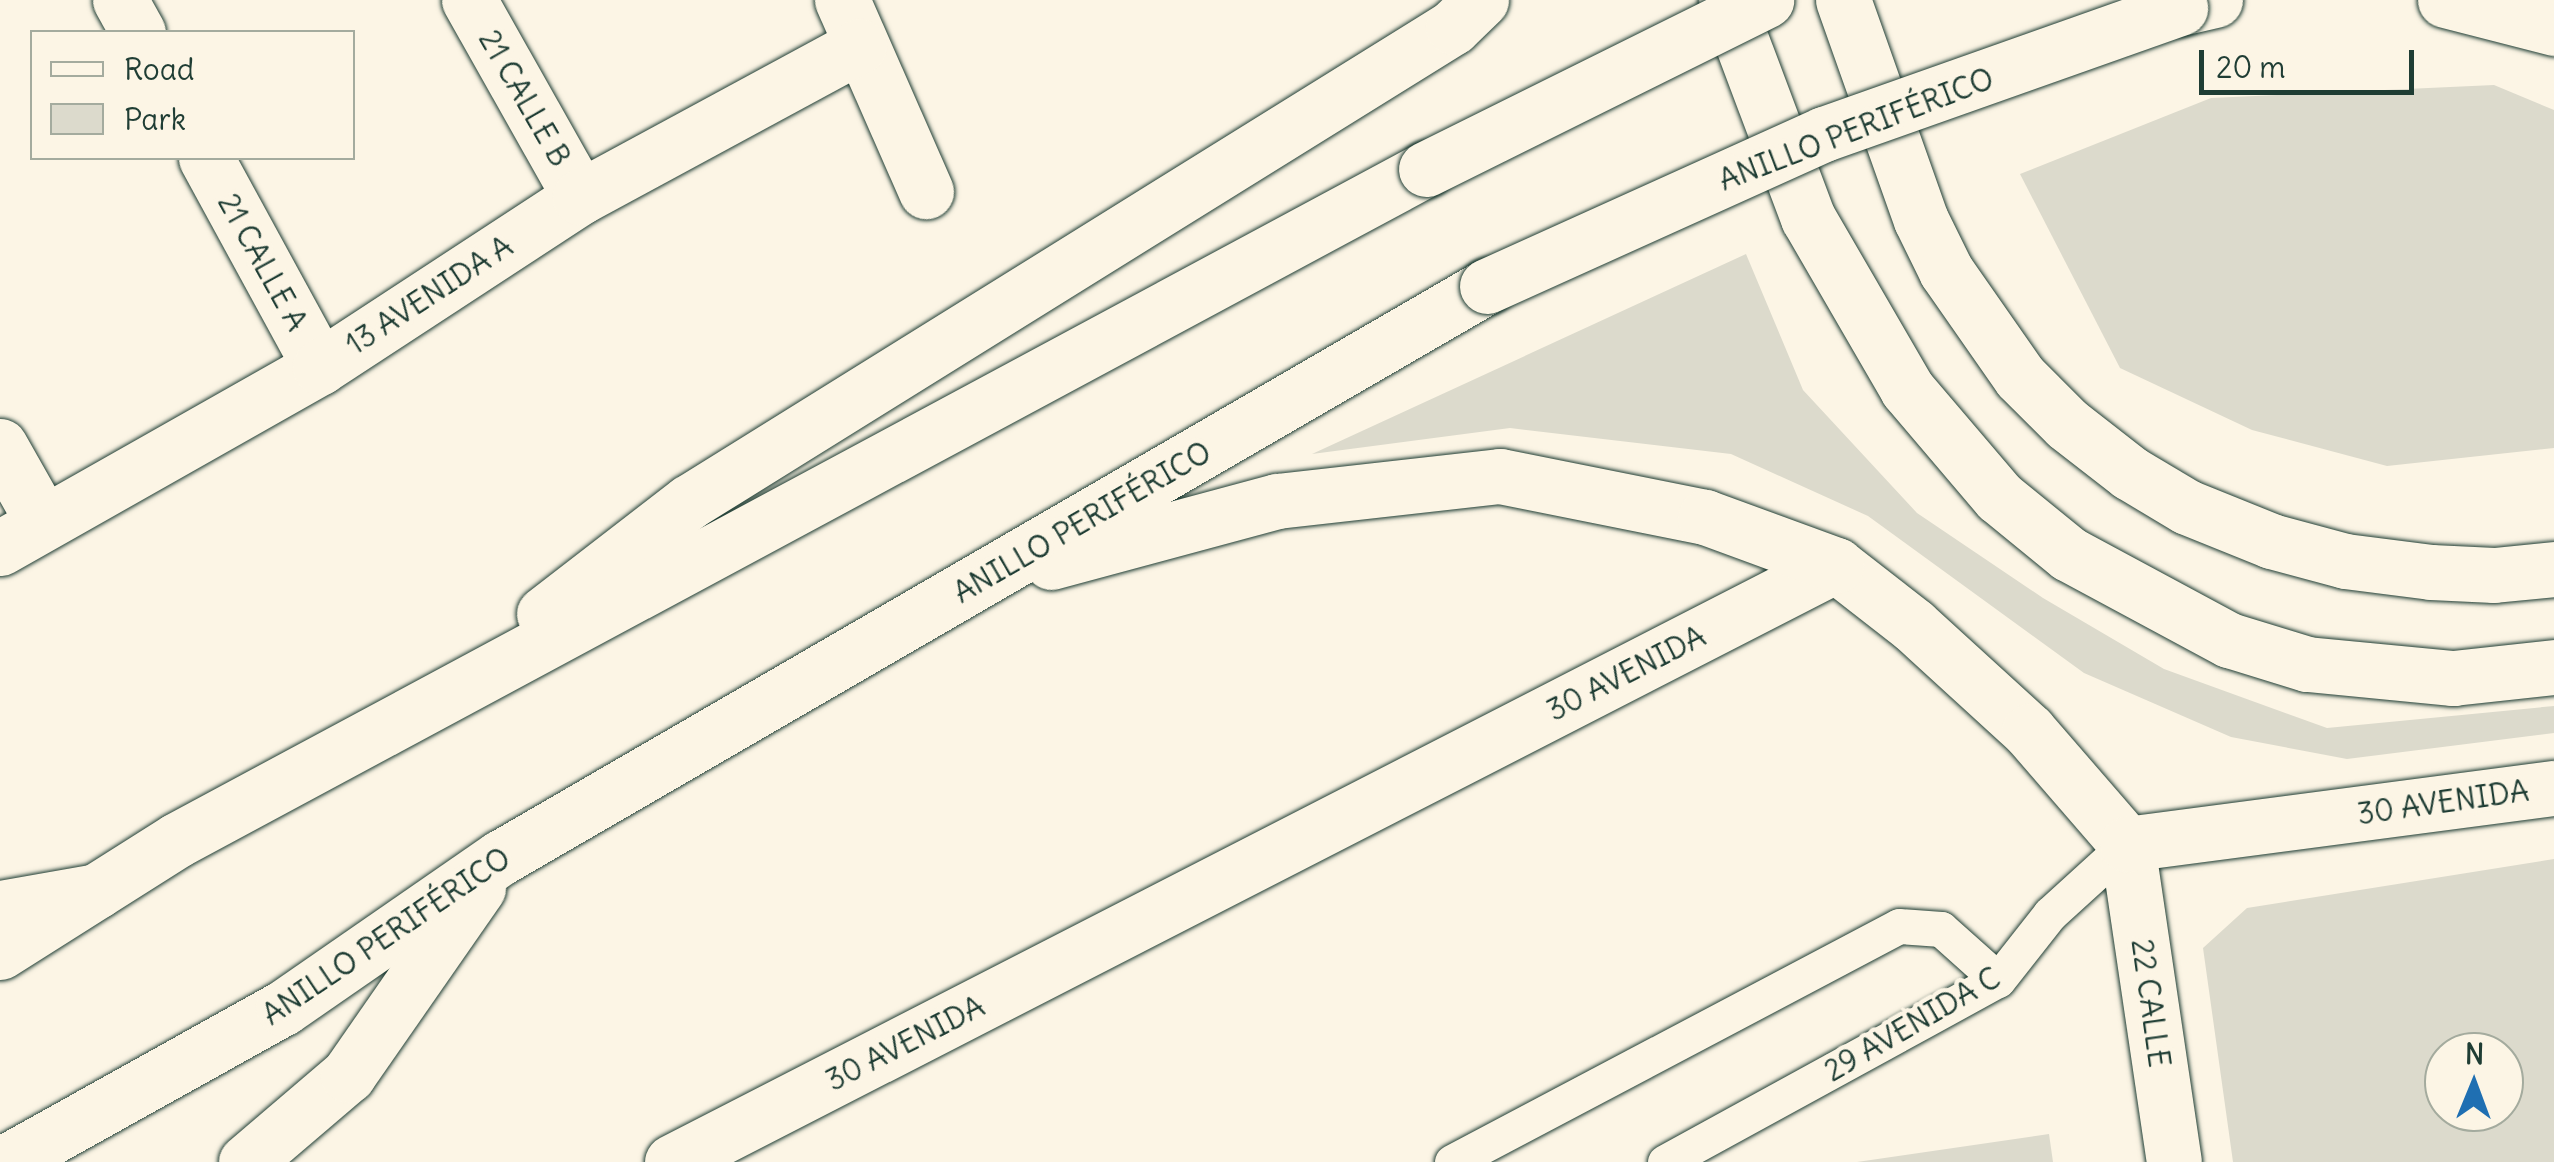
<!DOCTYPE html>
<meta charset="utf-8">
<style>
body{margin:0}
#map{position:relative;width:2554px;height:1162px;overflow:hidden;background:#fcf5e5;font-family:Delius,sans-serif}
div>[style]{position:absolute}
.green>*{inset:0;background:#dcdacc}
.roads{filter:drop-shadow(0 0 2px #1f3d34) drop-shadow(0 0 2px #1f3d34)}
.lane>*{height:35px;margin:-17.5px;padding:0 17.5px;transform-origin:17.5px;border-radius:17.5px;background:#fcf5e5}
.street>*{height:55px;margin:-27.5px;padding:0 27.5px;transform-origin:27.5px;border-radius:27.5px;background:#fcf5e5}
.secondary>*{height:55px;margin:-27.5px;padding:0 27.5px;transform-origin:27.5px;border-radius:27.5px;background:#fcf5e5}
.highway>*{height:55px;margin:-27.5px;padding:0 27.5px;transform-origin:27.5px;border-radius:27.5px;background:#fcf5e5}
.bridges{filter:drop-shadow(0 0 2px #1f3d34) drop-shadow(0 0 2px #1f3d34)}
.highway-bridge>*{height:55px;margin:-27.5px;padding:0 27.5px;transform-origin:27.5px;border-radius:27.5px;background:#fcf5e5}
span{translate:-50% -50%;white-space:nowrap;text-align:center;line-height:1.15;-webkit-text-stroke:9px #fcf5e5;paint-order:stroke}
.street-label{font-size:30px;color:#1f3d34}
.legend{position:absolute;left:30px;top:30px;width:325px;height:130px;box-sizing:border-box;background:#fcf5e5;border:2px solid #a4ab9e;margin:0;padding:12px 18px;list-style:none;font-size:30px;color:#1f3d34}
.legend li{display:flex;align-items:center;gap:20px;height:50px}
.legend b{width:50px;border:2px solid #a4ab9e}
.north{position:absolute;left:2424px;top:1032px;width:100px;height:100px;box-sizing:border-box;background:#fcf5e5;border:2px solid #a4ab9e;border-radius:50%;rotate:1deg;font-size:28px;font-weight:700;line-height:40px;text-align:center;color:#1f3d34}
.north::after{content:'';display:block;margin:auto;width:35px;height:45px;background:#1f6fb2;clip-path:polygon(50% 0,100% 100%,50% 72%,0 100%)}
.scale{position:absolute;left:2199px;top:50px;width:215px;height:45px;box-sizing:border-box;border:5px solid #1f3d34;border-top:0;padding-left:12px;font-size:30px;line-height:35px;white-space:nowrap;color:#1f3d34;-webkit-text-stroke:8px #fcf5e5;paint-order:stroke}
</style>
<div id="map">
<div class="green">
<div style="clip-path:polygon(2494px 85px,2554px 110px,2554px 448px,2387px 466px,2252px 430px,2120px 368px,2020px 174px,2211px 98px)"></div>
<div style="clip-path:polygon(1746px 254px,1803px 390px,1917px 513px,2043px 598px,2164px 669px,2327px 728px,2554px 706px,2554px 733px,2347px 759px,2231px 737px,2084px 673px,1868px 516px,1731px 454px,1510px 428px,1312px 454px)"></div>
<div style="clip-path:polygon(evenodd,2554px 859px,2554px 1162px,2233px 1162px,2203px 948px,2247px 908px,2554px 859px,2504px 1052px,2504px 1112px,2444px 1112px,2444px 1052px,2504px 1052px)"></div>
<div style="clip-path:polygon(2049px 1134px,2053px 1162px,1857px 1162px)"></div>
</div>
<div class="roads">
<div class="lane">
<div style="left:1452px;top:1162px;width:505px;rotate:-27.83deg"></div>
<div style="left:1899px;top:926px;width:42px;rotate:4.1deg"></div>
<div style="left:1941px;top:929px;width:76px;rotate:41.8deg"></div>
<div style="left:1665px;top:1162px;width:379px;rotate:-28.7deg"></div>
<div style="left:1998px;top:980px;width:84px;rotate:-51.8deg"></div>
<div style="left:2050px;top:914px;width:104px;rotate:-42.3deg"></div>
</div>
<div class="street">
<div style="left:120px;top:0;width:37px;rotate:61deg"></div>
<div style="left:469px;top:0;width:226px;rotate:60.6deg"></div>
<div style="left:842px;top:0;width:209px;rotate:66.3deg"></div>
<div style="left:206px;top:158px;width:238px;rotate:61.4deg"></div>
<div style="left:0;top:446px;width:87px;rotate:60.5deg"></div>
<div style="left:0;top:548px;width:368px;rotate:-29.5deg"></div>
<div style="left:320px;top:367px;width:311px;rotate:-33.2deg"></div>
<div style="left:580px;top:197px;width:317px;rotate:-28.4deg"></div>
<div style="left:2127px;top:844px;width:321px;rotate:81.6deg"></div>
</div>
<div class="secondary">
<div style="left:0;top:908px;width:98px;rotate:-9.9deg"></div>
<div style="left:672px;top:1162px;width:1308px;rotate:-27.15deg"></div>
<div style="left:1836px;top:565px;width:98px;rotate:37.9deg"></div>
<div style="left:1913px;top:625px;width:157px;rotate:42.4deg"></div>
<div style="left:2029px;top:731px;width:150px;rotate:49.1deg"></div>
<div style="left:2127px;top:844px;width:431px;rotate:-7.5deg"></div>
</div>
<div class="highway">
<div style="left:1726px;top:0;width:233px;rotate:69.4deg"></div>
<div style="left:1808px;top:218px;width:198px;rotate:59.9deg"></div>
<div style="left:1907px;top:389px;width:142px;rotate:49.6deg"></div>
<div style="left:1999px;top:497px;width:90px;rotate:39.2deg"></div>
<div style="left:2069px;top:554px;width:182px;rotate:28.3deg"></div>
<div style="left:2229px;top:640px;width:82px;rotate:17.1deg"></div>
<div style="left:2307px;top:664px;width:147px;rotate:5.5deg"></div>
<div style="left:2453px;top:678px;width:102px;rotate:-6.2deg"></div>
<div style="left:1843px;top:0;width:233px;rotate:70.5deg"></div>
<div style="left:1921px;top:220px;width:57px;rotate:63.9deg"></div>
<div style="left:1946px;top:271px;width:129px;rotate:55.1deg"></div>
<div style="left:2020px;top:377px;width:66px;rotate:45deg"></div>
<div style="left:2067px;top:424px;width:80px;rotate:37.9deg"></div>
<div style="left:2130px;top:473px;width:66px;rotate:30.8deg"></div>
<div style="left:2187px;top:507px;width:91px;rotate:22deg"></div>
<div style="left:2271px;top:541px;width:77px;rotate:15.1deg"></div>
<div style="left:2345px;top:561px;width:87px;rotate:7.3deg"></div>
<div style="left:2431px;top:572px;width:63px;rotate:2.7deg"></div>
<div style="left:2494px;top:575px;width:60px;rotate:-5.7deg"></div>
<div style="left:2445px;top:0;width:113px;rotate:14.4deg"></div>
<div style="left:2180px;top:8px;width:36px;rotate:-13deg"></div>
<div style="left:1051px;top:562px;width:234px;rotate:-15.1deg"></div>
<div style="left:1277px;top:501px;width:224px;rotate:-6.4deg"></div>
<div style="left:1500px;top:476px;width:209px;rotate:11.3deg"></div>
<div style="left:1705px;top:517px;width:140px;rotate:20.1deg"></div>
<div style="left:544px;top:614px;width:183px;rotate:-37.7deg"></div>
<div style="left:689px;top:502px;width:900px;rotate:-31.87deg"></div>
<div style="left:1453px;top:27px;width:39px;rotate:-44deg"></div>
<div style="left:0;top:952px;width:209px;rotate:-32.3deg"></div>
<div style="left:177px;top:840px;width:1418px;rotate:-28.25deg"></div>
<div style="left:6px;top:1162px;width:317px;rotate:-29.1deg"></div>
<div style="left:283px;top:1008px;width:264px;rotate:-34.7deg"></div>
<div style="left:500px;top:858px;width:1141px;rotate:-30.09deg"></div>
<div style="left:246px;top:1162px;width:134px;rotate:-40.5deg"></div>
<div style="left:348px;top:1075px;width:228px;rotate:-55.2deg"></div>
</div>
</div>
<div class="bridges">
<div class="highway-bridge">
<div style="left:1426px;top:169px;width:380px;rotate:-26.4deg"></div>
<div style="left:1487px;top:286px;width:370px;rotate:-24.3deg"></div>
<div style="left:1824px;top:134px;width:378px;rotate:-19.5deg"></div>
</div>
</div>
<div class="street-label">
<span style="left:525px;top:98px;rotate:60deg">21 CALLE B</span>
<span style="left:1856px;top:129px;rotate:-21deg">ANILLO PERIFÉRICO</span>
<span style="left:263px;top:262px;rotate:61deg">21 CALLE A</span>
<span style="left:429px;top:295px;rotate:-33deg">13 AVENIDA A</span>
<span style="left:1082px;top:522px;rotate:-30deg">ANILLO PERIFÉRICO</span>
<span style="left:1626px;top:673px;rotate:-27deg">30 AVENIDA</span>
<span style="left:2443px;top:802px;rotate:-8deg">30 AVENIDA</span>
<span style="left:386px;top:936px;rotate:-34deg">ANILLO PERIFÉRICO</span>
<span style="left:2151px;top:1003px;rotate:82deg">22 CALLE</span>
<span style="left:1912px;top:1024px;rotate:-30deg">29 AVENIDA C</span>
<span style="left:905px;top:1043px;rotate:-27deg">30 AVENIDA</span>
</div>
<ul class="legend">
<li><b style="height:12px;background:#fcf5e5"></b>Road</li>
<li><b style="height:28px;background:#dcdacc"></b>Park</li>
</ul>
<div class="north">N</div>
<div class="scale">20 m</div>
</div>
